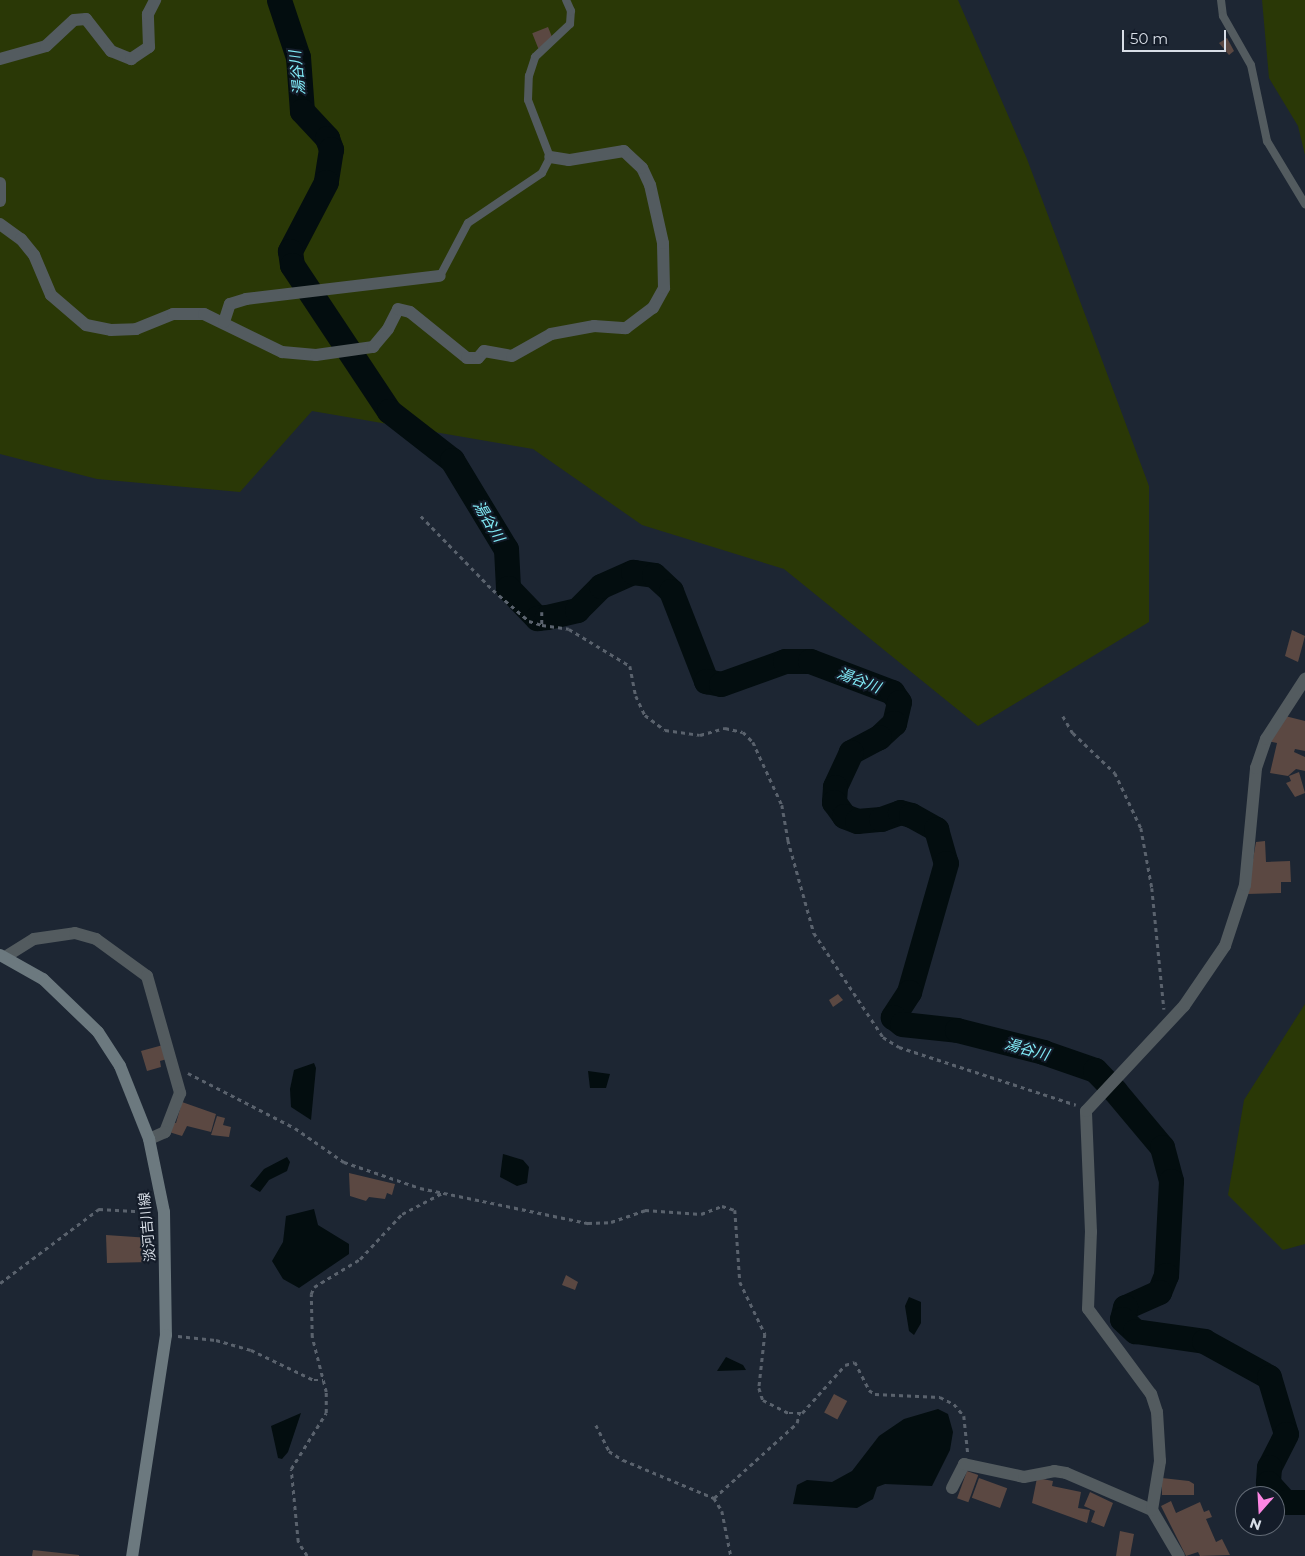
<!DOCTYPE html>
<meta charset="utf-8">
<style>
body{margin:0}
#map{position:relative;width:1305px;height:1556px;overflow:hidden;background:#1d2633;font-family:Montserrat,"Noto Sans JP",sans-serif}
div>[style]{position:absolute}
.green>*{inset:0;background:#2a3806}
.water>*{inset:0;background:#030d0f}
.river>*{height:25px;margin:-12.5px;padding:0 12.5px;transform-origin:12.5px;border-radius:12.5px;background:#030d0f}
.building>*{inset:0;background:#5b4842;transform-origin:0 0}
.path>*{height:2.5px;margin-top:-1.25px;transform-origin:0;background:repeating-linear-gradient(90deg,#5a626d 0 4px,transparent 0 8px)}
.lane>*{height:8px;margin:-4px;padding:0 4px;transform-origin:4px;border-radius:4px;background:#535b5f}
.street>*{height:12px;margin:-6px;padding:0 6px;transform-origin:6px;border-radius:6px;background:#535b5f}
.secondary>*{height:12px;margin:-6px;padding:0 6px;transform-origin:6px;border-radius:6px;background:#6c797f}
span{translate:-50% -50%;white-space:nowrap;text-align:center;line-height:1.15;-webkit-text-stroke:4px #141c29;paint-order:stroke}
.street-label{font-size:14px;color:#d8dee7}
.water-label{font-size:15px;color:#82ecf8;font-style:italic}
.north{position:absolute;left:1235px;top:1486px;width:50px;height:50px;box-sizing:border-box;background:#141c29;border:1px solid #626a75;border-radius:50%;rotate:199deg;font-size:14px;font-weight:700;line-height:20px;text-align:center;color:#d8dee7}
.north::after{content:'';display:block;margin:auto;width:18px;height:22px;background:#fd86e3;clip-path:polygon(50% 0,100% 100%,50% 72%,0 100%)}
.scale{position:absolute;left:1122px;top:30px;width:104px;height:22px;box-sizing:border-box;border:2px solid #d8dee7;border-top:0;padding-left:6px;font-size:15px;line-height:18px;white-space:nowrap;color:#d8dee7;-webkit-text-stroke:4px #141c29;paint-order:stroke}
</style>
<div id="map">
<div class="green">
<div style="clip-path:polygon(0 0,958px 0,1027px 159px,1149px 486px,1149px 622px,978px 726px,784px 569px,642px 525px,533px 449px,312px 411px,240px 492px,97px 479px,0 454px)"></div>
<div style="clip-path:polygon(1262px 0,1305px 0,1305px 155px,1298px 126px,1269px 78px)"></div>
<div style="clip-path:polygon(1305px 1004px,1305px 1244px,1283px 1250px,1228px 1195px,1244px 1100px)"></div>
</div>
<div class="water">
<div style="clip-path:polygon(314px 1063px,316px 1068px,311px 1120px,291px 1107px,290px 1089px,294px 1070px)"></div>
<div style="clip-path:polygon(588px 1071px,610px 1074px,606px 1088px,590px 1088px)"></div>
<div style="clip-path:polygon(503px 1154px,523px 1160px,529px 1167px,527px 1183px,517px 1186px,500px 1177px)"></div>
<div style="clip-path:polygon(287px 1157px,290px 1162px,287px 1171px,269px 1180px,260px 1192px,250px 1186px,264px 1169px)"></div>
<div style="clip-path:polygon(314px 1209px,318px 1225px,349px 1244px,349px 1254px,299px 1288px,283px 1279px,272px 1261px,283px 1242px,286px 1216px)"></div>
<div style="clip-path:polygon(909px 1297px,921px 1302px,921px 1323px,914px 1335px,909px 1331px,905px 1306px)"></div>
<div style="clip-path:polygon(726px 1357px,743px 1365px,746px 1370px,717px 1371px)"></div>
<div style="clip-path:polygon(938px 1409px,948px 1414px,953px 1432px,950px 1450px,932px 1486px,885px 1484px,877px 1487px,873px 1499px,857px 1508px,793px 1504px,797px 1485px,807px 1480px,832px 1482px,852px 1471px,879px 1436px,904px 1419px)"></div>
<div style="clip-path:polygon(301px 1413px,288px 1452px,282px 1459px,278px 1458px,271px 1426px)"></div>
</div>
<div class="river">
<div style="left:279px;top:0;width:60px;rotate:71.6deg"></div>
<div style="left:298px;top:57px;width:54px;rotate:85.8deg"></div>
<div style="left:302px;top:111px;width:37px;rotate:47deg"></div>
<div style="left:327px;top:138px;width:12px;rotate:70deg"></div>
<div style="left:331px;top:149px;width:33px;rotate:99deg"></div>
<div style="left:326px;top:182px;width:78px;rotate:117.6deg"></div>
<div style="left:290px;top:251px;width:14px;rotate:82deg"></div>
<div style="left:292px;top:265px;width:175px;rotate:56.4deg"></div>
<div style="left:389px;top:411px;width:80px;rotate:37.9deg"></div>
<div style="left:452px;top:460px;width:104px;rotate:58.8deg"></div>
<div style="left:506px;top:549px;width:39px;rotate:87deg"></div>
<div style="left:508px;top:588px;width:42px;rotate:46deg"></div>
<div style="left:537px;top:618px;width:10px;rotate:-6deg"></div>
<div style="left:547px;top:617px;width:31px;rotate:-13deg"></div>
<div style="left:577px;top:610px;width:34px;rotate:-45deg"></div>
<div style="left:601px;top:586px;width:35px;rotate:-24deg"></div>
<div style="left:633px;top:572px;width:21px;rotate:8deg"></div>
<div style="left:654px;top:575px;width:23px;rotate:43deg"></div>
<div style="left:671px;top:591px;width:97px;rotate:68.7deg"></div>
<div style="left:706px;top:681px;width:15px;rotate:11deg"></div>
<div style="left:721px;top:684px;width:68px;rotate:-19.8deg"></div>
<div style="left:785px;top:661px;width:25px"></div>
<div style="left:810px;top:661px;width:88px;rotate:20.7deg"></div>
<div style="left:892px;top:692px;width:12px;rotate:55deg"></div>
<div style="left:899px;top:702px;width:22px;rotate:103deg"></div>
<div style="left:894px;top:723px;width:21px;rotate:137deg"></div>
<div style="left:879px;top:737px;width:32px;rotate:152deg"></div>
<div style="left:851px;top:752px;width:38px;rotate:115deg"></div>
<div style="left:835px;top:787px;width:15px;rotate:94deg"></div>
<div style="left:834px;top:802px;width:17px;rotate:54deg"></div>
<div style="left:844px;top:816px;width:14px;rotate:21deg"></div>
<div style="left:857px;top:821px;width:24px;rotate:-5deg"></div>
<div style="left:881px;top:819px;width:20px;rotate:-20deg"></div>
<div style="left:900px;top:812px;width:11px;rotate:15deg"></div>
<div style="left:911px;top:815px;width:29px;rotate:29deg"></div>
<div style="left:936px;top:829px;width:35px;rotate:74deg"></div>
<div style="left:946px;top:863px;width:134px;rotate:106deg"></div>
<div style="left:909px;top:992px;width:30px;rotate:123deg"></div>
<div style="left:893px;top:1017px;width:11px;rotate:38deg"></div>
<div style="left:902px;top:1024px;width:55px;rotate:6.2deg"></div>
<div style="left:957px;top:1030px;width:89px;rotate:14.3deg"></div>
<div style="left:1043px;top:1052px;width:55px;rotate:19.1deg"></div>
<div style="left:1095px;top:1070px;width:29px;rotate:46deg"></div>
<div style="left:1115px;top:1091px;width:73px;rotate:50deg"></div>
<div style="left:1162px;top:1147px;width:35px;rotate:75deg"></div>
<div style="left:1171px;top:1181px;width:94px;rotate:93deg"></div>
<div style="left:1166px;top:1275px;width:18px;rotate:112deg"></div>
<div style="left:1159px;top:1292px;width:37px;rotate:156deg"></div>
<div style="left:1125px;top:1307px;width:12px;rotate:104deg"></div>
<div style="left:1122px;top:1319px;width:18px;rotate:43deg"></div>
<div style="left:1135px;top:1331px;width:70px;rotate:8.2deg"></div>
<div style="left:1204px;top:1341px;width:74px;rotate:29deg"></div>
<div style="left:1269px;top:1377px;width:59px;rotate:73.4deg"></div>
<div style="left:1286px;top:1434px;width:37px;rotate:117deg"></div>
<div style="left:1269px;top:1467px;width:16px;rotate:94deg"></div>
<div style="left:1268px;top:1483px;width:25px;rotate:48deg"></div>
<div style="left:1285px;top:1502px;width:20px"></div>
</div>
<div class="building">
<div style="left:548px;top:27px;width:16px;height:17px;rotate:68deg"></div>
<div style="clip-path:polygon(1227px 38px,1234px 51px,1229px 55px,1219px 43px)"></div>
<div style="clip-path:polygon(1292px 630px,1305px 636px,1298px 662px,1285px 656px)"></div>
<div style="clip-path:polygon(1277px 714px,1305px 721px,1305px 751px,1295px 749px,1294px 752px,1305px 757px,1305px 771px,1296px 769px,1288px 776px,1270px 773px,1277px 743px,1268px 741px)"></div>
<div style="clip-path:polygon(1299px 772px,1305px 793px,1295px 797px,1286px 783px,1291px 781px,1289px 776px)"></div>
<div style="clip-path:polygon(1265px 841px,1266px 862px,1290px 861px,1291px 882px,1281px 882px,1281px 893px,1247px 894px,1256px 842px)"></div>
<div style="clip-path:polygon(838px 994px,843px 1000px,833px 1007px,829px 1000px)"></div>
<div style="clip-path:polygon(163px 1045px,167px 1059px,160px 1061px,161px 1067px,147px 1071px,141px 1051px)"></div>
<div style="clip-path:polygon(182px 1102px,216px 1114px,211px 1132px,187px 1126px,182px 1136px,169px 1132px,172px 1122px,176px 1123px)"></div>
<div style="clip-path:polygon(217px 1116px,225px 1118px,223px 1125px,231px 1127px,229px 1137px,211px 1135px)"></div>
<div style="clip-path:polygon(349px 1173px,395px 1184px,392px 1195px,387px 1193px,385px 1199px,369px 1197px,366px 1201px,350px 1196px)"></div>
<div style="clip-path:polygon(106px 1235px,150px 1238px,150px 1262px,107px 1263px)"></div>
<div style="clip-path:polygon(566px 1275px,578px 1282px,575px 1290px,562px 1285px)"></div>
<div style="left:834px;top:1394px;width:15px;height:21px;rotate:28deg"></div>
<div style="left:967px;top:1471px;width:12px;height:29px;rotate:20deg"></div>
<div style="left:979px;top:1478px;width:30px;height:21px;rotate:20deg"></div>
<div style="clip-path:polygon(1037px 1478px,1053px 1481px,1052px 1486px,1081px 1492px,1078px 1508px,1090px 1510px,1087px 1523px,1032px 1503px)"></div>
<div style="clip-path:polygon(1162px 1478px,1189px 1481px,1194px 1484px,1194px 1495px,1162px 1495px)"></div>
<div style="clip-path:polygon(1090px 1492px,1113px 1503px,1104px 1527px,1091px 1522px,1095px 1511px,1084px 1506px)"></div>
<div style="clip-path:polygon(1171px 1501px,1176px 1513px,1200px 1502px,1204px 1512px,1209px 1510px,1212px 1517px,1206px 1519px,1216px 1542px,1222px 1539px,1230px 1555px,1200px 1556px,1198px 1552px,1186px 1556px,1161px 1506px)"></div>
<div style="clip-path:polygon(1120px 1531px,1134px 1534px,1130px 1556px,1116px 1556px)"></div>
<div style="clip-path:polygon(33px 1550px,79px 1555px,79px 1556px,32px 1556px)"></div>
</div>
<div class="path">
<div style="left:421px;top:516px;width:103px;rotate:45.8deg"></div>
<div style="left:493px;top:590px;width:48px;rotate:40.7deg"></div>
<div style="left:529px;top:621px;width:14px;rotate:17deg"></div>
<div style="left:542px;top:612px;width:13px;rotate:90deg"></div>
<div style="left:542px;top:625px;width:27px;rotate:8deg"></div>
<div style="left:569px;top:629px;width:71px;rotate:31.2deg"></div>
<div style="left:630px;top:666px;width:31px;rotate:79deg"></div>
<div style="left:636px;top:696px;width:21px;rotate:65deg"></div>
<div style="left:645px;top:715px;width:25px;rotate:37deg"></div>
<div style="left:665px;top:730px;width:35px;rotate:8deg"></div>
<div style="left:700px;top:735px;width:26px;rotate:-16deg"></div>
<div style="left:725px;top:728px;width:18px;rotate:13deg"></div>
<div style="left:743px;top:732px;width:14px;rotate:45deg"></div>
<div style="left:753px;top:742px;width:69px;rotate:65.3deg"></div>
<div style="left:782px;top:805px;width:36px;rotate:80deg"></div>
<div style="left:788px;top:840px;width:97px;rotate:74.4deg"></div>
<div style="left:814px;top:933px;width:125px;rotate:56.4deg"></div>
<div style="left:883px;top:1037px;width:19px;rotate:32deg"></div>
<div style="left:899px;top:1047px;width:186px;rotate:18.1deg"></div>
<div style="left:1063px;top:716px;width:20px;rotate:60deg"></div>
<div style="left:1073px;top:733px;width:58px;rotate:43.6deg"></div>
<div style="left:1115px;top:773px;width:61px;rotate:64.7deg"></div>
<div style="left:1141px;top:828px;width:61px;rotate:79.6deg"></div>
<div style="left:1152px;top:888px;width:122px;rotate:84.3deg"></div>
<div style="left:188px;top:1073px;width:120px;rotate:27.2deg"></div>
<div style="left:295px;top:1128px;width:60px;rotate:34.8deg"></div>
<div style="left:344px;top:1162px;width:80px;rotate:18.9deg"></div>
<div style="left:420px;top:1188px;width:172px;rotate:11.8deg"></div>
<div style="left:588px;top:1223px;width:23px;rotate:-2deg"></div>
<div style="left:611px;top:1222px;width:36px;rotate:-19deg"></div>
<div style="left:645px;top:1210px;width:56px;rotate:4.1deg"></div>
<div style="left:701px;top:1214px;width:22px;rotate:-21deg"></div>
<div style="left:722px;top:1206px;width:14px;rotate:17deg"></div>
<div style="left:735px;top:1210px;width:72px;rotate:86deg"></div>
<div style="left:740px;top:1282px;width:58px;rotate:64.3deg"></div>
<div style="left:765px;top:1334px;width:54px;rotate:96.3deg"></div>
<div style="left:759px;top:1388px;width:13px;rotate:72deg"></div>
<div style="left:763px;top:1400px;width:29px;rotate:27deg"></div>
<div style="left:789px;top:1413px;width:13px"></div>
<div style="left:802px;top:1413px;width:64px;rotate:-48.1deg"></div>
<div style="left:845px;top:1365px;width:10px;rotate:-17deg"></div>
<div style="left:855px;top:1362px;width:31px;rotate:63deg"></div>
<div style="left:869px;top:1390px;width:7px;rotate:34deg"></div>
<div style="left:875px;top:1394px;width:65px;rotate:2.6deg"></div>
<div style="left:940px;top:1397px;width:16px;rotate:27deg"></div>
<div style="left:954px;top:1404px;width:16px;rotate:50deg"></div>
<div style="left:964px;top:1416px;width:37px;rotate:84deg"></div>
<div style="left:0;top:1283px;width:124px;rotate:-36.8deg"></div>
<div style="left:99px;top:1209px;width:53px;rotate:3.2deg"></div>
<div style="left:178px;top:1336px;width:38px;rotate:6deg"></div>
<div style="left:216px;top:1340px;width:36px;rotate:16deg"></div>
<div style="left:251px;top:1350px;width:70px;rotate:25.5deg"></div>
<div style="left:314px;top:1380px;width:9px"></div>
<div style="left:596px;top:1425px;width:29px;rotate:63deg"></div>
<div style="left:609px;top:1451px;width:17px;rotate:33deg"></div>
<div style="left:623px;top:1460px;width:99px;rotate:22.7deg"></div>
<div style="left:714px;top:1498px;width:15px;rotate:58deg"></div>
<div style="left:722px;top:1511px;width:46px;rotate:78.7deg"></div>
<div style="left:714px;top:1498px;width:112px;rotate:-42.1deg"></div>
<div style="left:797px;top:1423px;width:10px;rotate:-79deg"></div>
<div style="left:307px;top:1556px;width:17px;rotate:-123deg"></div>
<div style="left:298px;top:1542px;width:73px;rotate:-95.5deg"></div>
<div style="left:291px;top:1469px;width:66px;rotate:-58deg"></div>
<div style="left:326px;top:1413px;width:21px;rotate:-90deg"></div>
<div style="left:326px;top:1392px;width:57px;rotate:-104.3deg"></div>
<div style="left:312px;top:1337px;width:43px;rotate:-91.3deg"></div>
<div style="left:311px;top:1294px;width:8px;rotate:-67deg"></div>
<div style="left:314px;top:1287px;width:54px;rotate:-31.3deg"></div>
<div style="left:360px;top:1259px;width:62px;rotate:-47deg"></div>
<div style="left:402px;top:1214px;width:45px;rotate:-27.7deg"></div>
</div>
<div class="lane">
<div style="left:1221px;top:0;width:16px;rotate:83deg"></div>
<div style="left:1223px;top:16px;width:56px;rotate:60.3deg"></div>
<div style="left:1251px;top:65px;width:78px;rotate:78.1deg"></div>
<div style="left:1267px;top:141px;width:74px;rotate:58.9deg"></div>
<div style="left:440px;top:276px;width:60px;rotate:-62.2deg"></div>
<div style="left:468px;top:223px;width:89px;rotate:-34deg"></div>
<div style="left:542px;top:173px;width:18px;rotate:-63deg"></div>
<div style="left:550px;top:157px;width:61px;rotate:-111.1deg"></div>
<div style="left:528px;top:100px;width:24px;rotate:-88deg"></div>
<div style="left:529px;top:76px;width:20px;rotate:-72deg"></div>
<div style="left:535px;top:57px;width:48px;rotate:-43.3deg"></div>
<div style="left:570px;top:24px;width:13px;rotate:-86deg"></div>
<div style="left:571px;top:11px;width:12px;rotate:-114deg"></div>
</div>
<div class="street">
<div style="left:0;top:59px;width:48px;rotate:-15.8deg"></div>
<div style="left:46px;top:46px;width:38px;rotate:-43deg"></div>
<div style="left:74px;top:20px;width:12px;rotate:-5deg"></div>
<div style="left:86px;top:19px;width:41px;rotate:52deg"></div>
<div style="left:111px;top:51px;width:22px;rotate:22deg"></div>
<div style="left:131px;top:59px;width:22px;rotate:-34deg"></div>
<div style="left:149px;top:47px;width:33px;rotate:-92deg"></div>
<div style="left:148px;top:14px;width:16px;rotate:-63deg"></div>
<div style="left:0;top:183px;width:18px;rotate:90deg"></div>
<div style="left:0;top:224px;width:26px;rotate:36deg"></div>
<div style="left:21px;top:239px;width:21px;rotate:51deg"></div>
<div style="left:34px;top:255px;width:43px;rotate:67deg"></div>
<div style="left:51px;top:295px;width:46px;rotate:40.6deg"></div>
<div style="left:86px;top:325px;width:25px;rotate:11deg"></div>
<div style="left:111px;top:330px;width:25px;rotate:-2deg"></div>
<div style="left:136px;top:329px;width:40px;rotate:-22deg"></div>
<div style="left:173px;top:314px;width:31px"></div>
<div style="left:204px;top:314px;width:87px;rotate:26deg"></div>
<div style="left:282px;top:352px;width:34px;rotate:5deg"></div>
<div style="left:316px;top:355px;width:58px;rotate:-8deg"></div>
<div style="left:373px;top:347px;width:23px;rotate:-50deg"></div>
<div style="left:388px;top:329px;width:22px;rotate:-63deg"></div>
<div style="left:398px;top:309px;width:12px;rotate:14deg"></div>
<div style="left:410px;top:312px;width:73px;rotate:38.9deg"></div>
<div style="left:467px;top:358px;width:11px"></div>
<div style="left:478px;top:358px;width:9px;rotate:-49deg"></div>
<div style="left:484px;top:351px;width:28px;rotate:10deg"></div>
<div style="left:512px;top:356px;width:45px;rotate:-29.4deg"></div>
<div style="left:551px;top:334px;width:44px;rotate:-10.5deg"></div>
<div style="left:594px;top:326px;width:32px;rotate:4deg"></div>
<div style="left:626px;top:328px;width:34px;rotate:-37deg"></div>
<div style="left:653px;top:308px;width:23px;rotate:-61deg"></div>
<div style="left:664px;top:288px;width:45px;rotate:-91.3deg"></div>
<div style="left:663px;top:243px;width:59px;rotate:-102.6deg"></div>
<div style="left:650px;top:185px;width:19px;rotate:-115deg"></div>
<div style="left:642px;top:168px;width:25px;rotate:-137deg"></div>
<div style="left:624px;top:151px;width:56px;rotate:170.7deg"></div>
<div style="left:569px;top:160px;width:19px;rotate:-171deg"></div>
<div style="left:224px;top:322px;width:19px;rotate:-72deg"></div>
<div style="left:230px;top:304px;width:17px;rotate:-17deg"></div>
<div style="left:246px;top:299px;width:195px;rotate:-6.8deg"></div>
<div style="left:5px;top:957px;width:34px;rotate:-32deg"></div>
<div style="left:34px;top:939px;width:41px;rotate:-8.3deg"></div>
<div style="left:75px;top:933px;width:22px;rotate:16deg"></div>
<div style="left:96px;top:939px;width:63px;rotate:36deg"></div>
<div style="left:147px;top:976px;width:122px;rotate:74.2deg"></div>
<div style="left:180px;top:1093px;width:42px;rotate:111deg"></div>
<div style="left:165px;top:1132px;width:17px;rotate:156deg"></div>
<div style="left:952px;top:1488px;width:27px;rotate:-63deg"></div>
<div style="left:964px;top:1464px;width:61px;rotate:12.2deg"></div>
<div style="left:1024px;top:1477px;width:31px;rotate:-11deg"></div>
<div style="left:1054px;top:1471px;width:12px;rotate:9deg"></div>
<div style="left:1066px;top:1473px;width:94px;rotate:23.3deg"></div>
<div style="left:1152px;top:1510px;width:53px;rotate:59.6deg"></div>
<div style="left:1152px;top:1510px;width:50px;rotate:-80.7deg"></div>
<div style="left:1160px;top:1461px;width:49px;rotate:-93.5deg"></div>
<div style="left:1157px;top:1412px;width:19px;rotate:-108deg"></div>
<div style="left:1151px;top:1394px;width:106px;rotate:-126.5deg"></div>
<div style="left:1088px;top:1309px;width:77px;rotate:-87.8deg"></div>
<div style="left:1091px;top:1232px;width:121px;rotate:-92.4deg"></div>
<div style="left:1086px;top:1111px;width:144px;rotate:-47deg"></div>
<div style="left:1184px;top:1006px;width:73px;rotate:-55.7deg"></div>
<div style="left:1225px;top:946px;width:64px;rotate:-71.8deg"></div>
<div style="left:1245px;top:885px;width:118px;rotate:-84.6deg"></div>
<div style="left:1256px;top:768px;width:31px;rotate:-71deg"></div>
<div style="left:1266px;top:739px;width:72px;rotate:-57deg"></div>
</div>
<div class="secondary">
<div style="left:0;top:955px;width:49px;rotate:29.2deg"></div>
<div style="left:43px;top:979px;width:76px;rotate:43.9deg"></div>
<div style="left:98px;top:1032px;width:40px;rotate:57.1deg"></div>
<div style="left:120px;top:1066px;width:79px;rotate:68.3deg"></div>
<div style="left:149px;top:1139px;width:75px;rotate:78.4deg"></div>
<div style="left:164px;top:1212px;width:123px;rotate:89.1deg"></div>
<div style="left:166px;top:1335px;width:224px;rotate:98.7deg"></div>
</div>
<div class="street-label">
<span style="left:147px;top:1227px;rotate:-95deg">淡河吉川線</span>
</div>
<div class="water-label">
<span style="left:297px;top:73px;rotate:-96deg">湯谷川</span>
<span style="left:489px;top:521px;rotate:59deg">湯谷川</span>
<span style="left:859px;top:680px;rotate:21deg">湯谷川</span>
<span style="left:1027px;top:1049px;rotate:15deg">湯谷川</span>
</div>
<div class="north">N</div>
<div class="scale">50 m</div>
</div>
